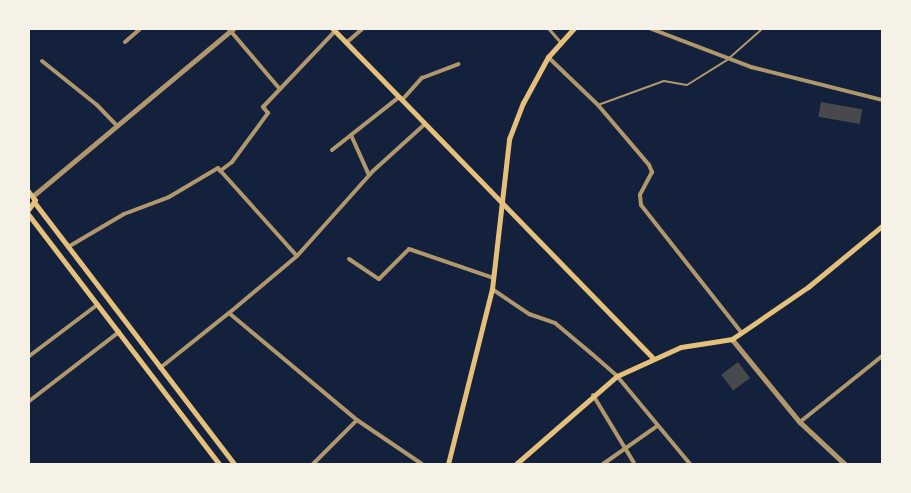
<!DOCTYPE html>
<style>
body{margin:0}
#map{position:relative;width:911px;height:493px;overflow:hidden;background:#14213d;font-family:Jost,sans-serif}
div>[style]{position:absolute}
.building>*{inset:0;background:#48494c;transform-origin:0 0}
.service>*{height:2px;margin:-1px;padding:0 1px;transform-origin:1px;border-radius:1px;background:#b1986c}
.pedestrian>*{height:3px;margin:-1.5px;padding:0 1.5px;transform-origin:1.5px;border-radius:1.5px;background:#b1986c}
.minor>*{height:4px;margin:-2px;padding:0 2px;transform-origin:2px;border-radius:2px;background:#b1986c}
.tertiary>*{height:4.5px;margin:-2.25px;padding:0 2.25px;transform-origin:2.25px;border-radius:2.25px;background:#b1986c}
.secondary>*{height:5px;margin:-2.5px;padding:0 2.5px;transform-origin:2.5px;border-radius:2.5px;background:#e5c07b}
span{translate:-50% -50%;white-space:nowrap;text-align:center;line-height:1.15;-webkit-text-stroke:5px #f6f1e7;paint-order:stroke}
.frame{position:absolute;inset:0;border:30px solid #f6f1e7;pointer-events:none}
</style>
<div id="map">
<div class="building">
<div style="left:821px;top:102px;width:42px;height:15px;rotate:10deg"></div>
<div style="left:738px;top:362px;width:20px;height:21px;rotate:53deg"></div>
</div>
<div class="service">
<div style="left:598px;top:105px;width:70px;rotate:-20deg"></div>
<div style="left:664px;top:81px;width:23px;rotate:10deg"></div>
<div style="left:687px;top:85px;width:47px;rotate:-32deg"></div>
<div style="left:727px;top:60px;width:48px;rotate:-41.6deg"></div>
</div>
<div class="pedestrian">
<div style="left:548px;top:28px;width:20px;rotate:49deg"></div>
</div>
<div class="minor">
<div style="left:228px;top:28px;width:80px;rotate:49.6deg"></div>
<div style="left:649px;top:28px;width:109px;rotate:20.9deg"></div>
<div style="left:751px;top:67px;width:135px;rotate:14.1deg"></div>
<div style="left:125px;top:42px;width:21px;rotate:-41deg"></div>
<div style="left:346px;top:43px;width:23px;rotate:-41deg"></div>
<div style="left:548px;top:57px;width:69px;rotate:43.8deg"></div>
<div style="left:598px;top:105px;width:79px;rotate:49.6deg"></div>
<div style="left:649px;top:165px;width:8px;rotate:67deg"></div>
<div style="left:652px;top:172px;width:26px;rotate:118deg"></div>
<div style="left:640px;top:195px;width:10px;rotate:84deg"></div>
<div style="left:641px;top:205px;width:162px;rotate:51.8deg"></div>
<div style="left:42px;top:61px;width:70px;rotate:38.7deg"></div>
<div style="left:97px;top:105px;width:29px;rotate:46deg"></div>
<div style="left:402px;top:100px;width:30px;rotate:-48deg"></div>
<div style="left:422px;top:78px;width:39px;rotate:-21deg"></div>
<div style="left:351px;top:135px;width:44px;rotate:65.8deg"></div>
<div style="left:332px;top:150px;width:85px;rotate:-38.3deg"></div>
<div style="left:220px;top:171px;width:15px;rotate:-37deg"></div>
<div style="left:232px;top:162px;width:61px;rotate:-53.7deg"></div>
<div style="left:268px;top:113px;width:8px;rotate:-130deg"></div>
<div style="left:263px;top:107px;width:105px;rotate:-46.5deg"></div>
<div style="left:68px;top:247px;width:65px;rotate:-30.5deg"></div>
<div style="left:124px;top:214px;width:48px;rotate:-20.7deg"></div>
<div style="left:169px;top:197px;width:57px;rotate:-30.6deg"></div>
<div style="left:218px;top:168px;width:118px;rotate:48.1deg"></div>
<div style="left:297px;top:256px;width:89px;rotate:140deg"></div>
<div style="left:297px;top:256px;width:114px;rotate:-48.2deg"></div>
<div style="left:373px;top:171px;width:70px;rotate:-42.1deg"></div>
<div style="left:349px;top:259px;width:36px;rotate:34deg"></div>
<div style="left:379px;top:279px;width:42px;rotate:-45deg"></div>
<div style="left:409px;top:249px;width:89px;rotate:19deg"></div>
<div style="left:492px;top:289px;width:45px;rotate:34deg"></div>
<div style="left:529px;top:314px;width:28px;rotate:19deg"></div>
<div style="left:555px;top:323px;width:48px;rotate:40deg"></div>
<div style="left:592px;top:354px;width:33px;rotate:41deg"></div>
<div style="left:617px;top:376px;width:114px;rotate:50.3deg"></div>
<div style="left:28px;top:357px;width:86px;rotate:-37deg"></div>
<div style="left:160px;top:368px;width:88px;rotate:-38.6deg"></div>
<div style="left:229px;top:313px;width:167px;rotate:39.9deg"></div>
<div style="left:357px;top:420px;width:78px;rotate:34.1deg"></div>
<div style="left:593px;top:395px;width:79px;rotate:58.9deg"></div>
<div style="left:28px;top:402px;width:115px;rotate:-37.6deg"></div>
<div style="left:800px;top:422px;width:105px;rotate:-38.8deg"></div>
<div style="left:313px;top:464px;width:62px;rotate:-45deg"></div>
<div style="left:603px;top:464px;width:66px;rotate:-35.1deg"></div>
</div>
<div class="tertiary">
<div style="left:33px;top:196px;width:262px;rotate:-39.9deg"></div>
<div style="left:732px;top:339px;width:107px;rotate:50.7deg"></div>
<div style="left:800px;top:422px;width:62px;rotate:43deg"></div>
</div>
<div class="secondary">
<div style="left:332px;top:28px;width:459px;rotate:45.8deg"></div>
<div style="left:28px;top:191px;width:11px;rotate:52deg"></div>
<div style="left:35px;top:200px;width:12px;rotate:125deg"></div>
<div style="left:34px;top:202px;width:330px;rotate:52.6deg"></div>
<div style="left:28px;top:214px;width:315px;rotate:52.6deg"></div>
<div style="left:448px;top:464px;width:180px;rotate:-75.9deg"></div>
<div style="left:492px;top:289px;width:151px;rotate:-83.5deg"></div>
<div style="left:509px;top:139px;width:39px;rotate:-69deg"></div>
<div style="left:523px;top:103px;width:52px;rotate:-61.5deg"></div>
<div style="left:548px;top:57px;width:39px;rotate:-48deg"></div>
<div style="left:516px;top:464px;width:134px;rotate:-41.1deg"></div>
<div style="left:617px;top:376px;width:70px;rotate:-24.4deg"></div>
<div style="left:681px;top:347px;width:52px;rotate:-8.9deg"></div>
<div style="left:732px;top:339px;width:92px;rotate:-34.4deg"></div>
<div style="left:808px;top:287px;width:96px;rotate:-39.5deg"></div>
</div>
<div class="frame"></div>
</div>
